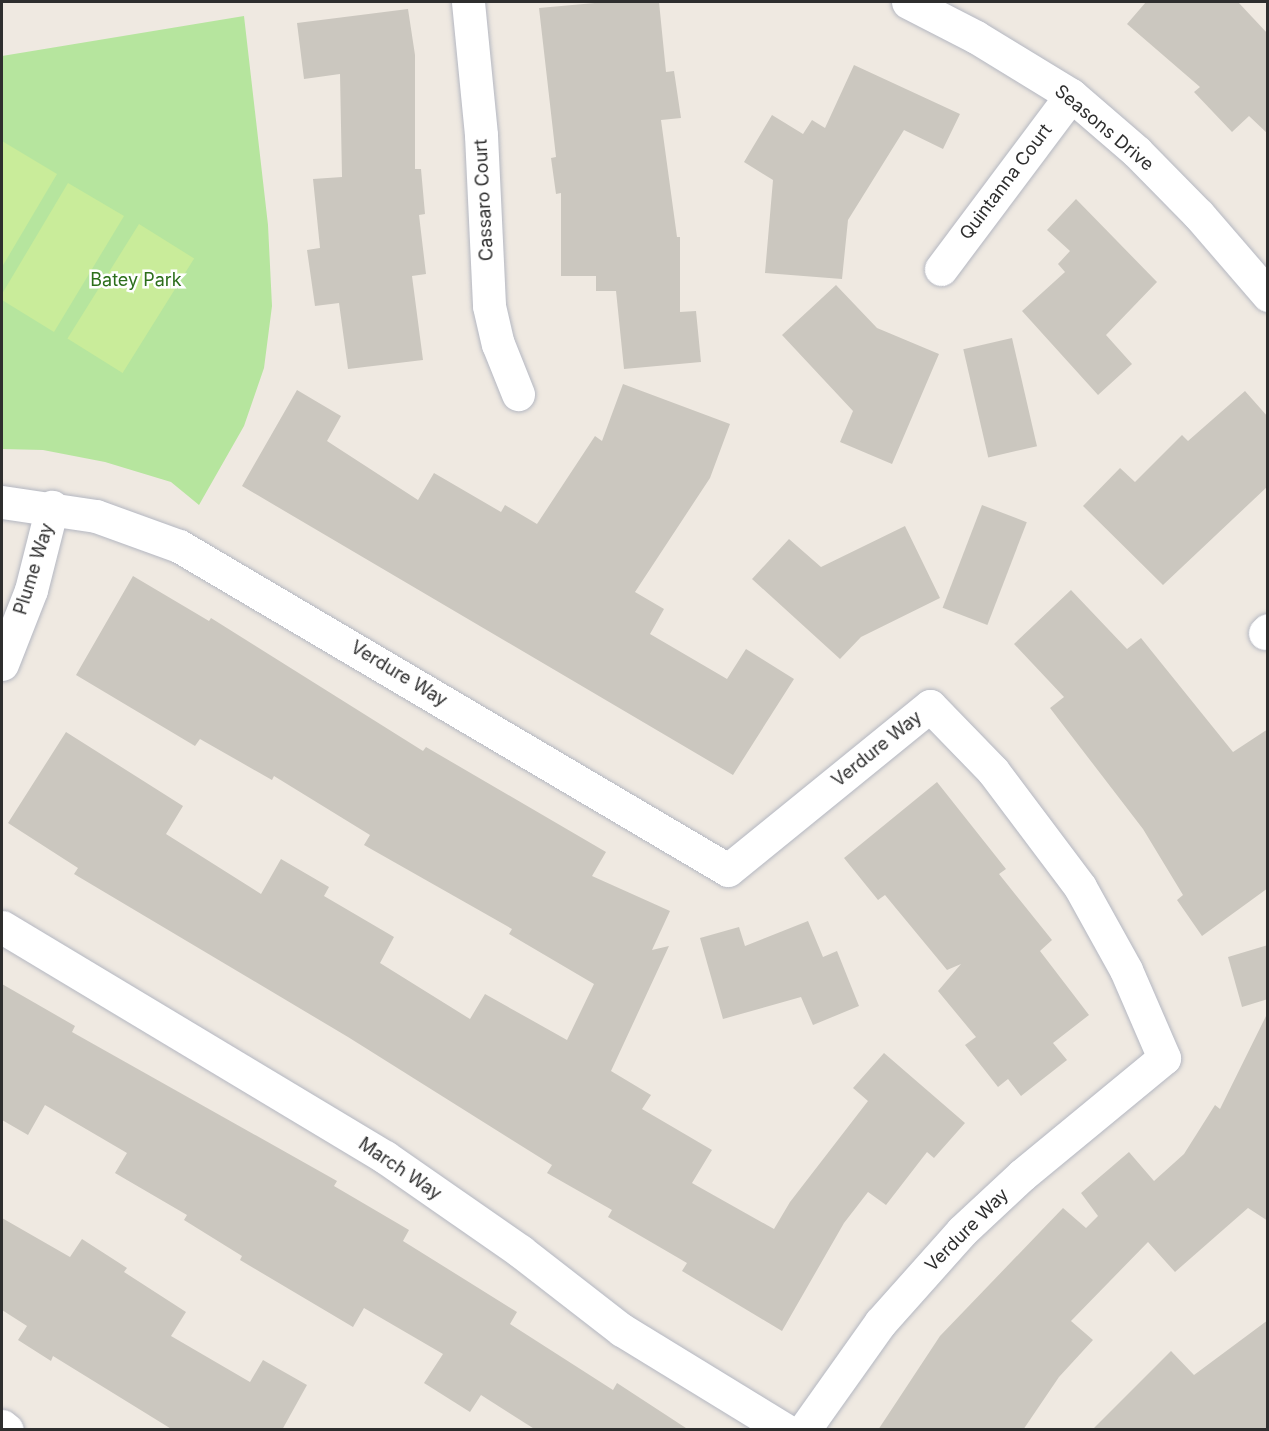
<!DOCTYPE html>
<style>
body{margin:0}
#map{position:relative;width:1269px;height:1431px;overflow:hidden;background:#efe9e1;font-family:Inter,sans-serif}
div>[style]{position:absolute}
.green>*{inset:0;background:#b6e59e}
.pitch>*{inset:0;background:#c9ec9a;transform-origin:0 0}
.building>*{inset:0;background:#cbc7bf;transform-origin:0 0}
.roads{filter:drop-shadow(0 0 2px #b4b7c1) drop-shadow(0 0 2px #b4b7c1)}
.street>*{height:33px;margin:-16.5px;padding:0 16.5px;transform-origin:16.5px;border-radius:16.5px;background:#fff}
.secondary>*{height:33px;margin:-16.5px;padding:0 16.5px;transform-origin:16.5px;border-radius:16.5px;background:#fff}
span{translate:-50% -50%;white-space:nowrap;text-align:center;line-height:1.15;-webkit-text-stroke:5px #fff;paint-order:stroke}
.street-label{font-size:18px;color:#2e2e2e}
.park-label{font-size:18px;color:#2c6e1b}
.frame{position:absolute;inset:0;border:3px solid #2e2e2e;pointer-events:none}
</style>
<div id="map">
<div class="green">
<div style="clip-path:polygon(244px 16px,268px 225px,272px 306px,264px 368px,244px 426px,199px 505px,171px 482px,105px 462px,43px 450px,2px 449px,2px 56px)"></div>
</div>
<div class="pitch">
<div style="clip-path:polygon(2px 141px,57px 174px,2px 267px)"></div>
<div style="clip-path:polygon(68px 183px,124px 216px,54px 332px,2px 300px,2px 294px)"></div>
<div style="left:139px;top:224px;width:65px;height:135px;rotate:32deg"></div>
</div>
<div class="building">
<div style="clip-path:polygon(606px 2px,659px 2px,666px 72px,674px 71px,681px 118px,661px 120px,677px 237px,680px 237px,680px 312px,696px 311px,701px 362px,624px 369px,616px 291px,596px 291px,596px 276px,561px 276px,561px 193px,556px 194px,551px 158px,556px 157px,539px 8px)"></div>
<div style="clip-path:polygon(1146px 2px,1238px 2px,1268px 34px,1268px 134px,1249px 116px,1232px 132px,1194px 92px,1200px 87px,1127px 24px)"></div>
<div style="clip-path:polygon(408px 9px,415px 55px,415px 169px,421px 169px,425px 214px,419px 215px,426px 274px,412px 276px,423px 360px,348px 369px,339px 303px,315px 306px,307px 250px,320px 248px,313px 179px,342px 177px,340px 74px,304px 79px,297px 23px)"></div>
<div style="clip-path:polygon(854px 65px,960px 114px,943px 149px,904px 130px,848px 220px,842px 279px,765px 273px,773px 180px,744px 162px,772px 115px,803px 134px,812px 120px,825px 128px)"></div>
<div style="clip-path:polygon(1076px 199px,1157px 282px,1106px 335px,1132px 364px,1098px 395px,1022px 311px,1065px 272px,1058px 264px,1070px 251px,1047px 230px)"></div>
<div style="clip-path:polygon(836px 285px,877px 328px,939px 354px,892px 464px,840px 442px,853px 411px,782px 335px)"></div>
<div style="left:1012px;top:338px;width:111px;height:50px;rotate:77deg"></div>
<div style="clip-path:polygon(623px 384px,730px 424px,710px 478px,635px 592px,664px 609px,650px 634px,727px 679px,746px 649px,794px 679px,733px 775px,242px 486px,297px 390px,341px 416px,327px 441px,418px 500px,434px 473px,501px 512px,505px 505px,537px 524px,595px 436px,602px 441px)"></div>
<div style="clip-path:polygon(1245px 391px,1268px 417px,1268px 486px,1163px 585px,1083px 506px,1120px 468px,1135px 482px,1182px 435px,1188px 441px)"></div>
<div style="left:982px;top:505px;width:48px;height:110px;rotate:21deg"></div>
<div style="clip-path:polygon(905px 526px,940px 598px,861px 637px,840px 659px,752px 579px,789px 539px,821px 567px)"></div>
<div style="clip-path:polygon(133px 576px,209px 621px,211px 618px,423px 751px,426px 747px,606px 852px,592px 876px,670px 911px,652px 950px,669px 946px,611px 1071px,651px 1095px,642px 1109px,712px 1150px,692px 1183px,774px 1229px,790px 1202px,868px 1101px,853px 1088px,884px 1053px,965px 1123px,934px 1158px,927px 1152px,886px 1205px,868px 1192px,844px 1223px,782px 1331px,682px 1271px,687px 1263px,608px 1217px,612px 1210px,547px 1173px,552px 1165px,348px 1037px,74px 874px,78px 868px,8px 823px,66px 732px,183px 806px,166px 834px,261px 894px,281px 859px,329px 887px,324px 896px,394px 937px,380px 963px,470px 1019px,485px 994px,567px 1040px,594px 984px,509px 934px,512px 929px,364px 845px,370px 835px,274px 776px,272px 780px,200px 739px,195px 746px,76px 675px)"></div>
<div style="clip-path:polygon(1071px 590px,1127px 649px,1141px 638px,1233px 752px,1268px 729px,1268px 888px,1202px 936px,1177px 900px,1183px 895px,1143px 829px,1050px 708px,1064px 697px,1014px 644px)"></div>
<div style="clip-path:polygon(937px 782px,1006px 869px,999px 874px,1052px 940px,1040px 951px,1089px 1015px,1053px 1043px,1067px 1060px,1021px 1096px,1008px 1079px,998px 1087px,965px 1045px,976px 1037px,938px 991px,961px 964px,947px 970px,885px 895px,878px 900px,844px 858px)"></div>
<div style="clip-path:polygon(808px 921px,823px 957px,837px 951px,859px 1006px,813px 1025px,801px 997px,723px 1019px,700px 938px,739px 927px,745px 946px)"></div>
<div style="clip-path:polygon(1268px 945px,1268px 999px,1242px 1007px,1228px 957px)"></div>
<div style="clip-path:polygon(2px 984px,75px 1026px,72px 1032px,337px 1181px,334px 1186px,409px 1230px,403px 1241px,517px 1312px,510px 1324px,613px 1390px,617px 1383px,689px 1430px,536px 1430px,481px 1395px,470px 1412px,424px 1383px,443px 1354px,364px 1308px,353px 1327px,240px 1260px,242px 1256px,184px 1220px,187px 1215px,115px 1173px,127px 1153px,45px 1105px,28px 1135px,2px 1120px)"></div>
<div style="clip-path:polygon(1268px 1012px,1268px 1221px,1248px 1208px,1175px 1272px,1148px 1242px,1071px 1321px,1093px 1340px,1059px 1377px,1023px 1430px,878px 1430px,940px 1336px,1063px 1208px,1086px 1228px,1098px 1216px,1081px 1193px,1129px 1152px,1154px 1181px,1184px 1154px,1215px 1105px,1220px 1109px)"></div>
<div style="clip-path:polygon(2px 1218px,70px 1257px,82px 1239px,127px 1268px,124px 1272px,186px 1312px,171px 1336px,250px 1382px,263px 1360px,307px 1385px,282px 1430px,173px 1430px,53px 1356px,51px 1361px,18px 1340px,27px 1326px,2px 1310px)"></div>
<div style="clip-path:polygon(1268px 1320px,1268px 1430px,1092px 1430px,1171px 1351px,1194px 1375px)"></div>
</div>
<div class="roads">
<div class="street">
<div style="left:468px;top:2px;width:134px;rotate:84.4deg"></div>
<div style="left:481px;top:135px;width:171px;rotate:87.3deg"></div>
<div style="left:489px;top:306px;width:39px;rotate:77deg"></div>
<div style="left:498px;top:344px;width:54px;rotate:68.2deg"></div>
<div style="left:941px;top:269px;width:217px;rotate:-53.2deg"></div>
<div style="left:2px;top:502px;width:95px;rotate:8.5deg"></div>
<div style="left:96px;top:516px;width:88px;rotate:19.9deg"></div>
<div style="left:179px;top:546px;width:637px;rotate:30.55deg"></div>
<div style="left:728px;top:870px;width:260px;rotate:-39.1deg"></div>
<div style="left:930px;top:706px;width:91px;rotate:45.9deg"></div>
<div style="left:993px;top:771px;width:145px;rotate:53.1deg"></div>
<div style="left:1080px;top:887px;width:95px;rotate:61deg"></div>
<div style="left:1126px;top:970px;width:96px;rotate:66.6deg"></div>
<div style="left:1164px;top:1058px;width:184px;rotate:140.5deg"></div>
<div style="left:1022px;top:1175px;width:82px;rotate:137deg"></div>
<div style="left:962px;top:1231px;width:123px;rotate:131.7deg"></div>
<div style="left:880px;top:1323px;width:131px;rotate:125.4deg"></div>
<div style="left:1265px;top:633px;width:4px;rotate:-45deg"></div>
<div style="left:2px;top:664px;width:79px;rotate:-68.6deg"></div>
<div style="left:31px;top:590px;width:86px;rotate:-75.8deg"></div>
<div style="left:2px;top:927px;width:447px;rotate:31deg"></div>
<div style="left:385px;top:1157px;width:165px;rotate:34.8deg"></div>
<div style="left:520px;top:1251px;width:129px;rotate:37.8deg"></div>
<div style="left:622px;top:1330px;width:191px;rotate:31.5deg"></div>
<div style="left:2px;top:1426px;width:6px;rotate:39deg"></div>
</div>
<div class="secondary">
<div style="left:908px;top:2px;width:76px;rotate:27.2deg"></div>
<div style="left:976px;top:37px;width:111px;rotate:31.4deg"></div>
<div style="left:1071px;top:95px;width:87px;rotate:40.8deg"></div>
<div style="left:1137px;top:152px;width:88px;rotate:45.5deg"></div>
<div style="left:1199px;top:215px;width:106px;rotate:49.2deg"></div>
</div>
</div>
<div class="street-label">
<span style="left:1104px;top:128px;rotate:40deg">Seasons Drive</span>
<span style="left:1006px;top:182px;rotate:-53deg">Quintanna Court</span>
<span style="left:484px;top:200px;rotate:-93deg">Cassaro Court</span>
<span style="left:34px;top:569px;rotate:-73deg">Plume Way</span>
<span style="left:399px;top:674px;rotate:31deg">Verdure Way</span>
<span style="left:877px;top:749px;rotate:-39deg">Verdure Way</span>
<span style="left:400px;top:1169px;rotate:34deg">March Way</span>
<span style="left:967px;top:1230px;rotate:-45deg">Verdure Way</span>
</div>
<div class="park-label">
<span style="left:136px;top:280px">Batey Park</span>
</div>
<div class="frame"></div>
</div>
